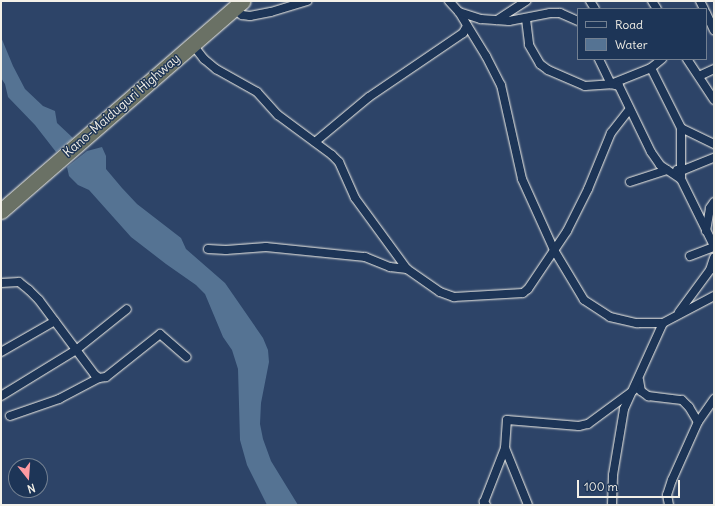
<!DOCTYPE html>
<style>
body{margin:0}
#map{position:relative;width:715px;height:506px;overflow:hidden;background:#2d4468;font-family:Delius,sans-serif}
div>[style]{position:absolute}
.water>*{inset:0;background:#557393}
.roads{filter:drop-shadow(0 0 1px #f4f1e8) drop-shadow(0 0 1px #f4f1e8)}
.street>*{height:8px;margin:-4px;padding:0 4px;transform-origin:4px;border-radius:4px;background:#1d3557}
.highway>*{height:15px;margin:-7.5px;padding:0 7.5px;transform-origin:7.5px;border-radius:7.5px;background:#6a7165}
span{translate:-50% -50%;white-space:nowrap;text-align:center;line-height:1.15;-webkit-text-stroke:3px #1d3557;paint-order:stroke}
.street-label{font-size:13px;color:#f4f1e8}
.frame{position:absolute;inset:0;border:2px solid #f4f1e8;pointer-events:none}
.legend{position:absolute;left:577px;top:8px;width:130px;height:52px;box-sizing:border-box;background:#1d3557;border:1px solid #738091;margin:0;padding:5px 7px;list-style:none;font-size:12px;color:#f4f1e8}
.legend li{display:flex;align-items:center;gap:8px;height:20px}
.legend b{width:20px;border:1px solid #738091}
.north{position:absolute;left:8px;top:458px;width:40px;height:40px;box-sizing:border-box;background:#1d3557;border:1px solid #738091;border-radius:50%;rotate:163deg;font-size:11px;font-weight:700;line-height:16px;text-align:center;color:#f4f1e8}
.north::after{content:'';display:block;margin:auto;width:14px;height:18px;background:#ff9aa2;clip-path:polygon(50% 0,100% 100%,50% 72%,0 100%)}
.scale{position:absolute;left:577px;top:480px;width:103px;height:18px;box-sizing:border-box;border:2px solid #f4f1e8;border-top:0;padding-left:5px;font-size:12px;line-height:14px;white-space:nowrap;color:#f4f1e8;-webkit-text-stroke:3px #1d3557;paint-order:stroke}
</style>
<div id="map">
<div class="water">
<div style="clip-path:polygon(1px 37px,13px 66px,25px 89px,43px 106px,55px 111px,57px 123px,73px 138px,56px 152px,35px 125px,8px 97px,5px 84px,1px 78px)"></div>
<div style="clip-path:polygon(102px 147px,106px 156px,106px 169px,122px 188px,137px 204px,181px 238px,186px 249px,225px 283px,263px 338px,268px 350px,269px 362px,261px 403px,260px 424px,263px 439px,271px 461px,298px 505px,267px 505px,247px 465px,240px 440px,238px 369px,232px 350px,223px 337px,205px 294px,196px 285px,166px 264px,131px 237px,89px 190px,78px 185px,69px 176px,67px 167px,87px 151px)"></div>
</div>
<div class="roads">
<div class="street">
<div style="left:449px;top:1px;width:15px;rotate:48deg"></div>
<div style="left:459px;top:12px;width:52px;rotate:58.5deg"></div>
<div style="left:486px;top:56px;width:33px;rotate:63deg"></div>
<div style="left:501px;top:85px;width:96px;rotate:77.4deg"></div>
<div style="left:522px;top:179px;width:78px;rotate:65.7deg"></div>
<div style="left:554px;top:250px;width:58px;rotate:59deg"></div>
<div style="left:584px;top:300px;width:31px;rotate:33deg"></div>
<div style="left:610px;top:317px;width:28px;rotate:13deg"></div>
<div style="left:637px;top:323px;width:26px"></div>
<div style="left:663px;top:323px;width:58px;rotate:-27.9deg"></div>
<div style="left:590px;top:1px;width:9px;rotate:58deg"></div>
<div style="left:652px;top:1px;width:9px;rotate:58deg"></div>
<div style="left:700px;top:1px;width:9px;rotate:63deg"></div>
<div style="left:234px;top:9px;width:10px;rotate:37deg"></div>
<div style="left:242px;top:15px;width:8px;rotate:7deg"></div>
<div style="left:250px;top:16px;width:21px;rotate:-11deg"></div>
<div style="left:271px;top:12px;width:38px;rotate:-17deg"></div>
<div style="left:459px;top:12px;width:23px;rotate:18deg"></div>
<div style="left:481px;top:19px;width:28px;rotate:4deg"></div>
<div style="left:509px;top:21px;width:42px;rotate:-11deg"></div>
<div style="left:550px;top:13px;width:10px"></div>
<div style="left:560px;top:13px;width:20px;rotate:24deg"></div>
<div style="left:706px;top:13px;width:19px;rotate:65deg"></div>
<div style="left:526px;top:19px;width:26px;rotate:83deg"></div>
<div style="left:529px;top:45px;width:22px;rotate:60deg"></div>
<div style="left:540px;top:64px;width:10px;rotate:37deg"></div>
<div style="left:548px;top:70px;width:40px;rotate:23.4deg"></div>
<div style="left:585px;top:86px;width:26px;rotate:-4deg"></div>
<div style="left:611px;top:84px;width:28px;rotate:-116deg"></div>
<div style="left:497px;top:20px;width:35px;rotate:-33deg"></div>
<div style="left:193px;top:45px;width:18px;rotate:52deg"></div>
<div style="left:204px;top:59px;width:16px;rotate:40deg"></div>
<div style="left:216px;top:69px;width:47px;rotate:29.3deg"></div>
<div style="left:257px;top:92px;width:31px;rotate:48deg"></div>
<div style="left:278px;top:115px;width:67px;rotate:36.5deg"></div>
<div style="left:332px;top:155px;width:10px;rotate:45deg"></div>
<div style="left:339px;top:162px;width:39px;rotate:66deg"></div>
<div style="left:355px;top:198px;width:88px;rotate:53.8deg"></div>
<div style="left:407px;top:269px;width:40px;rotate:34.9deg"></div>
<div style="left:440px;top:292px;width:15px;rotate:20deg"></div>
<div style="left:454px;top:297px;width:69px;rotate:-3.3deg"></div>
<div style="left:523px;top:293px;width:6px;rotate:-39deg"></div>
<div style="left:528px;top:289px;width:70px;rotate:-56.1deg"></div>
<div style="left:567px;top:231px;width:47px;rotate:-63.4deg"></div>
<div style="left:588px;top:189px;width:61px;rotate:-67.7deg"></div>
<div style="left:611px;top:133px;width:29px;rotate:-52deg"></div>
<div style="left:662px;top:59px;width:14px;rotate:141deg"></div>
<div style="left:651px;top:68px;width:43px;rotate:158.2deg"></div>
<div style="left:611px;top:84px;width:8px;rotate:14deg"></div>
<div style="left:619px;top:86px;width:73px;rotate:64.1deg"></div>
<div style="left:651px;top:152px;width:16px;rotate:55deg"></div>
<div style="left:660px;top:165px;width:25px;rotate:34deg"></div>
<div style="left:687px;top:59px;width:49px;rotate:56.6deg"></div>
<div style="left:651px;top:68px;width:67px;rotate:63.4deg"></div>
<div style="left:681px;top:128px;width:51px;rotate:90deg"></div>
<div style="left:681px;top:179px;width:75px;rotate:63.8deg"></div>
<div style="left:699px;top:76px;width:17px;rotate:-25deg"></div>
<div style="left:681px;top:128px;width:37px;rotate:26deg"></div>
<div style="left:315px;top:142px;width:70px;rotate:-39.8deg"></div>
<div style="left:369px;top:97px;width:114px;rotate:-34.2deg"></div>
<div style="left:463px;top:33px;width:8px;rotate:-60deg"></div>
<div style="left:677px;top:170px;width:4px;rotate:14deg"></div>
<div style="left:681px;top:171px;width:35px;rotate:-22deg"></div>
<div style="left:630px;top:182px;width:39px;rotate:-18deg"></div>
<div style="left:706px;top:231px;width:23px;rotate:-80deg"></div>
<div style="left:710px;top:208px;width:7px;rotate:-56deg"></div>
<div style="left:208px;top:249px;width:18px;rotate:3deg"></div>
<div style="left:226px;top:250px;width:40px;rotate:-4.3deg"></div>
<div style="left:266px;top:247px;width:100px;rotate:5.8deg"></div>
<div style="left:365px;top:257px;width:27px;rotate:22deg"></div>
<div style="left:390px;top:267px;width:17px;rotate:7deg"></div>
<div style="left:690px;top:256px;width:26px;rotate:-21deg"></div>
<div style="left:1px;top:283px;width:18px;rotate:-3deg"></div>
<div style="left:19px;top:282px;width:13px;rotate:39deg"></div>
<div style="left:29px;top:290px;width:14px;rotate:45deg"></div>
<div style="left:39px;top:300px;width:94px;rotate:53.3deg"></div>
<div style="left:95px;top:375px;width:5px;rotate:37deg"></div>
<div style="left:99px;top:378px;width:7px;rotate:-8deg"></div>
<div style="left:106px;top:377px;width:69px;rotate:-38.5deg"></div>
<div style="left:160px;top:334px;width:35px;rotate:41deg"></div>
<div style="left:679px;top:312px;width:52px;rotate:-53.6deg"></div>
<div style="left:710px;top:270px;width:13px;rotate:-72deg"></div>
<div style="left:1px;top:352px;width:62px;rotate:-29.9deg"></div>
<div style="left:639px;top:380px;width:11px;rotate:80deg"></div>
<div style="left:641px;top:391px;width:9px;rotate:36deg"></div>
<div style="left:648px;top:396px;width:34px;rotate:7deg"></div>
<div style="left:682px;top:400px;width:10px;rotate:45deg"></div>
<div style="left:689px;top:407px;width:17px;rotate:59deg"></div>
<div style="left:1px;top:396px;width:88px;rotate:-31.5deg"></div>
<div style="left:76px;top:350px;width:65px;rotate:-38.8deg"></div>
<div style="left:10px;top:416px;width:52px;rotate:-19.1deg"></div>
<div style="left:59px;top:399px;width:45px;rotate:-27.7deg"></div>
<div style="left:505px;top:448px;width:61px;rotate:68deg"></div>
<div style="left:486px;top:505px;width:4px;rotate:-124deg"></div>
<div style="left:484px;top:502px;width:58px;rotate:-68.7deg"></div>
<div style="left:505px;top:448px;width:28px;rotate:-86deg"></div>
<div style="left:507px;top:420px;width:72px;rotate:4.8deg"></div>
<div style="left:579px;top:426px;width:9px;rotate:-13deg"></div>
<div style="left:588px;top:424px;width:57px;rotate:-36.5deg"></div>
<div style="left:612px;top:505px;width:30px;rotate:-88deg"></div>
<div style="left:613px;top:475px;width:67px;rotate:-80.5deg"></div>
<div style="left:624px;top:409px;width:94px;rotate:-65.6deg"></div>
<div style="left:669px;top:505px;width:10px;rotate:-101deg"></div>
<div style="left:667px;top:495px;width:16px;rotate:-72deg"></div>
<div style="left:672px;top:480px;width:64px;rotate:-65.9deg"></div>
<div style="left:698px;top:422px;width:28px;rotate:-55deg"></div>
</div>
<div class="highway">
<div style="left:1px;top:211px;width:320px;rotate:-41deg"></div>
</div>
</div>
<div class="street-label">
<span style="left:122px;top:106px;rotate:-41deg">Kano-Maiduguri Highway</span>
</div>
<div class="frame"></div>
<ul class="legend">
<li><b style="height:5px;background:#1d3557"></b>Road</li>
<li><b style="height:11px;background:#557393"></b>Water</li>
</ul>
<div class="north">N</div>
<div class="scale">100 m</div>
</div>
